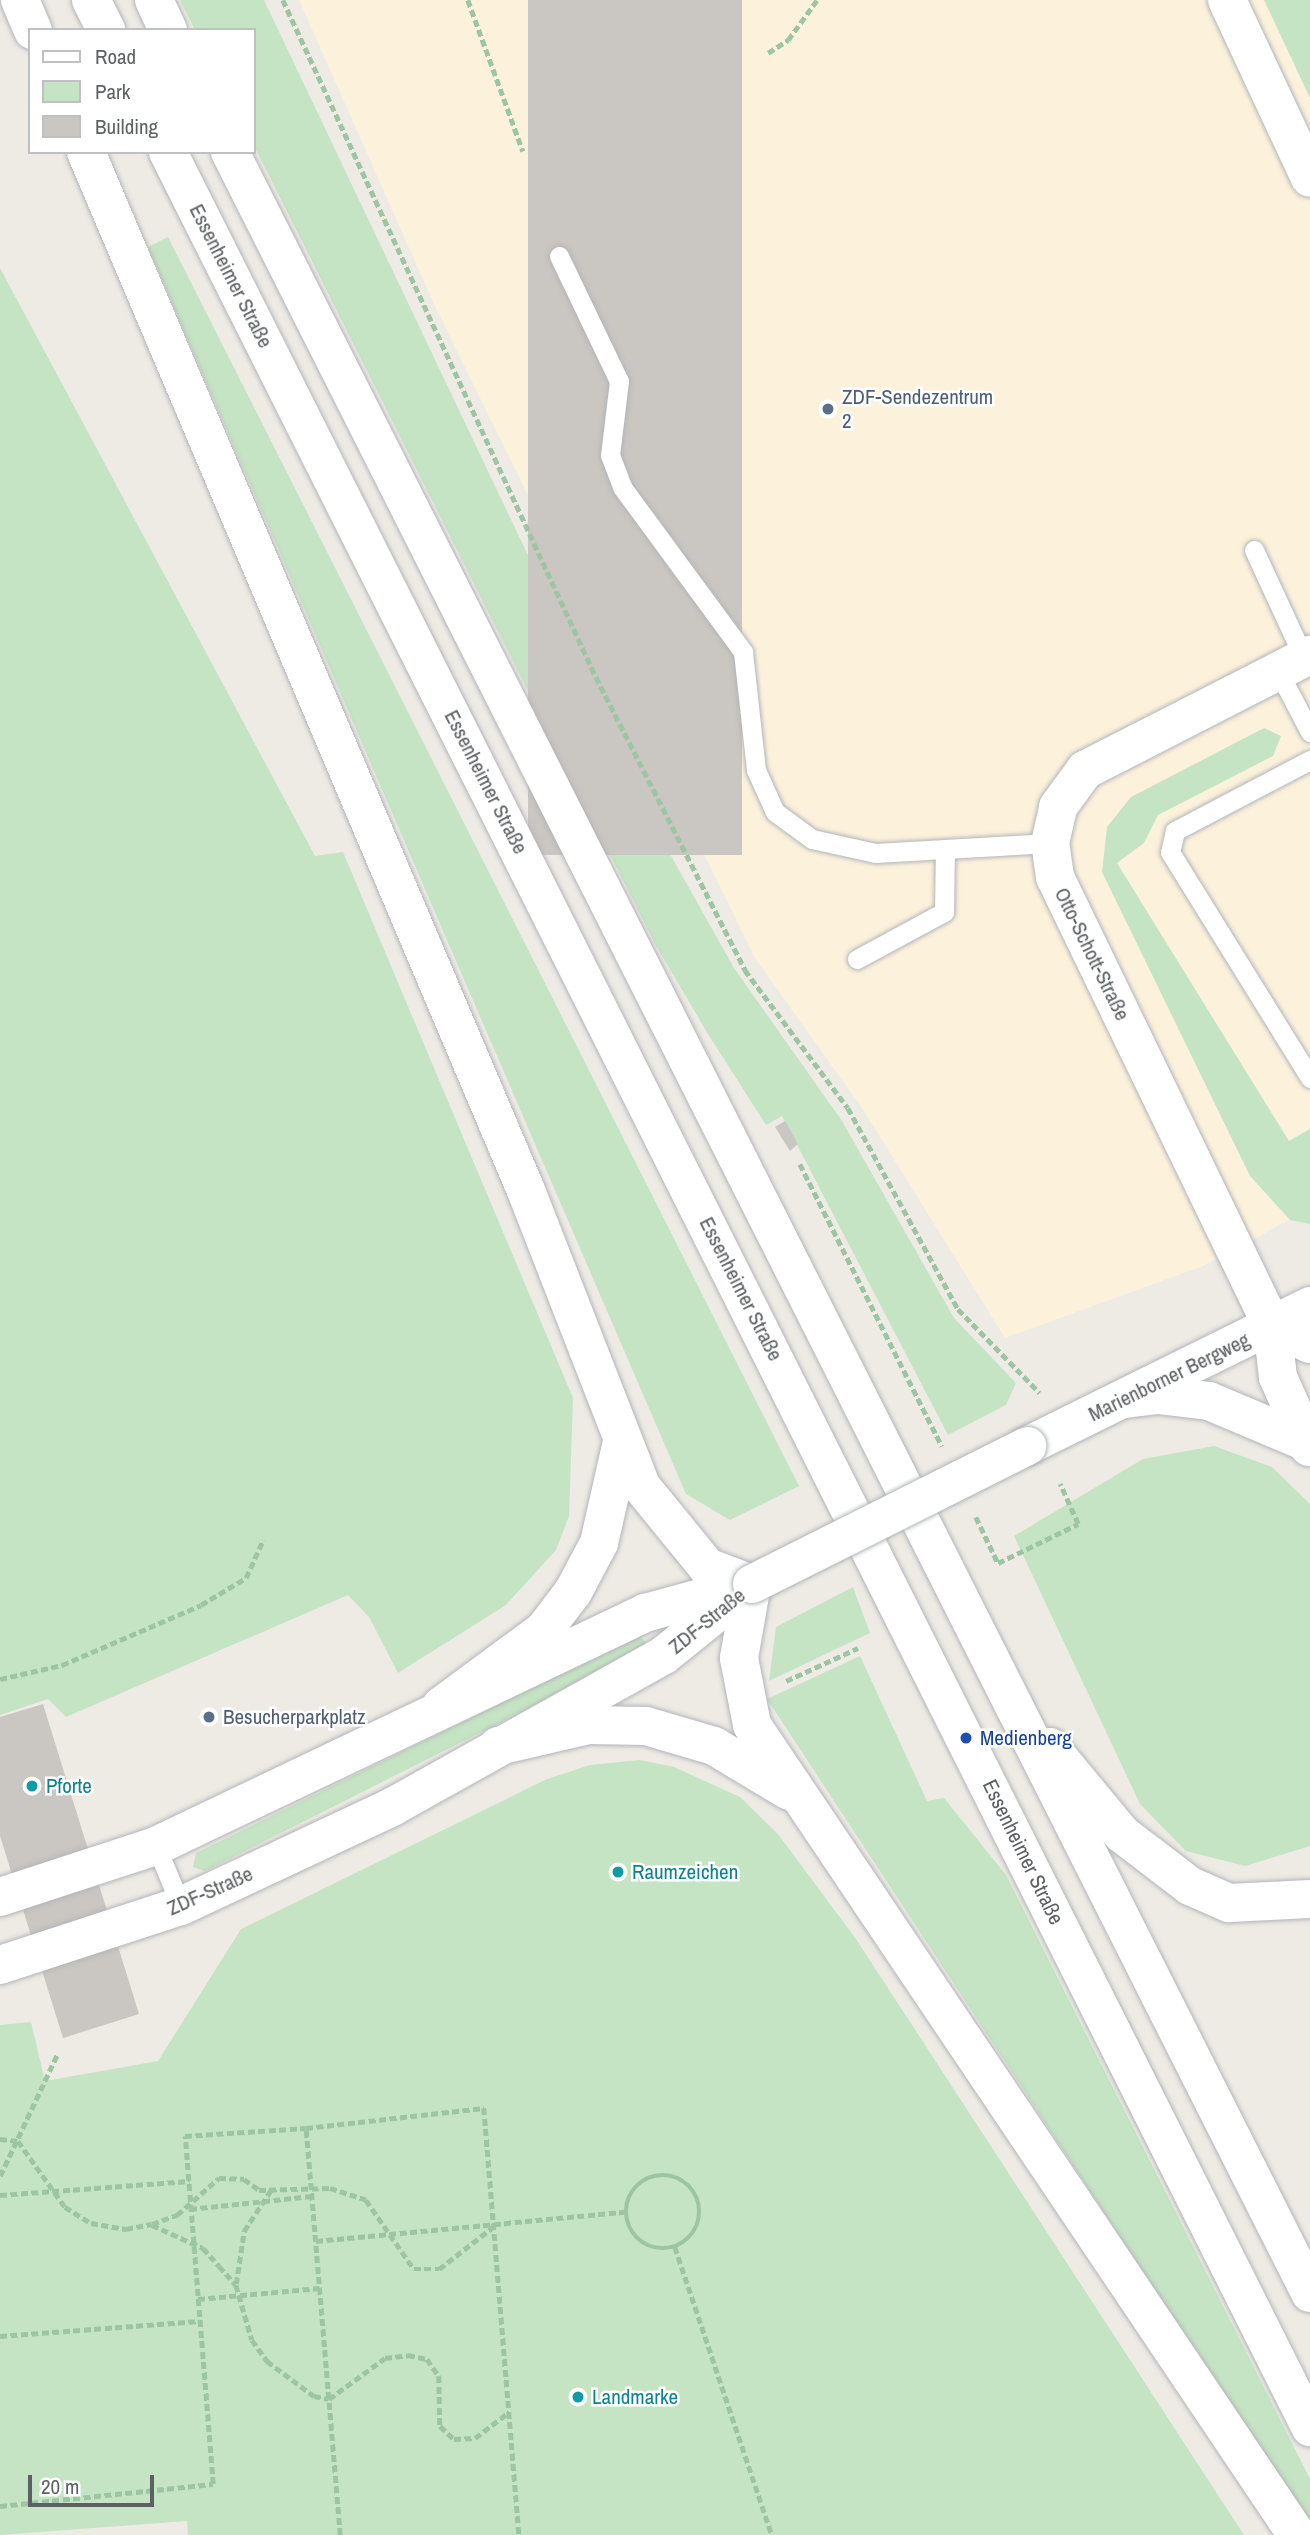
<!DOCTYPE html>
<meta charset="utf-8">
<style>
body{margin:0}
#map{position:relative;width:1310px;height:2535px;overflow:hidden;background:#eeebe5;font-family:"Archivo Narrow",sans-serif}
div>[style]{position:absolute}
.commercial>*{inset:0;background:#fcf2dc}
.green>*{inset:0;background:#c5e4c3}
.building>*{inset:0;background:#cac6c1;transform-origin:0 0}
.path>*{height:4.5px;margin-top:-2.25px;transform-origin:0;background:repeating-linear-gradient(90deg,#9dc5a4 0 7px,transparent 0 10.5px)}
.path>.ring{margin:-2.25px;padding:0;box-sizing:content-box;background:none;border:4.5px solid #9dc5a4;border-radius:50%}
.roads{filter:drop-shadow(0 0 2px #b2b5b9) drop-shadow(0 0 2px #b2b5b9)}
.service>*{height:19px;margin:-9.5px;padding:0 9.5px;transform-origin:9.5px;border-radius:9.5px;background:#fff}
.minor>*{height:38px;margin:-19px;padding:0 19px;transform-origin:19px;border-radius:19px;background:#fff}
.tertiary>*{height:38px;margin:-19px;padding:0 19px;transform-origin:19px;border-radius:19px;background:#fff}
.secondary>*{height:38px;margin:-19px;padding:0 19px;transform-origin:19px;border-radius:19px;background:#fff}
.bridges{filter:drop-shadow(0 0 2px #b2b5b9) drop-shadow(0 0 2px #b2b5b9)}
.tertiary-bridge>*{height:38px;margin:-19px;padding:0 19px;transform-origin:19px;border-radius:19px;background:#fff}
.dots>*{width:19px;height:19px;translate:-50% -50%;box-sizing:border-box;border:4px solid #fff;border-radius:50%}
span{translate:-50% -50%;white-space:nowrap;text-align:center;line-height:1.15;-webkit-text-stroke:5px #fff;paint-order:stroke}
.street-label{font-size:21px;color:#5d6164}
.service-label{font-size:21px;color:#4e5e75}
.left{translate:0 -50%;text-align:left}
.transit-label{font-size:21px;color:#164399}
.culture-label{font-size:21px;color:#0d838f}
.legend{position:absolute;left:28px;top:28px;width:228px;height:126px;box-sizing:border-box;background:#fff;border:2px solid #bec0c1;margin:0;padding:9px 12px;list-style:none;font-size:21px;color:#5d6164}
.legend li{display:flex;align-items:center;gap:14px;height:35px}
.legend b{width:35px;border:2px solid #bec0c1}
.scale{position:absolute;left:28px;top:2475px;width:126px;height:32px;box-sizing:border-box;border:4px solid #5d6164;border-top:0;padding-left:9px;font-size:21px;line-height:24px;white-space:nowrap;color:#5d6164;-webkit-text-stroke:5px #fff;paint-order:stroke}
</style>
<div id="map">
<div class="commercial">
<div style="clip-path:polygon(299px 0,1310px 0,1310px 1209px,1203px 1266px,1005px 1338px,864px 1111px,755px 958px,434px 304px)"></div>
</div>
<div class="green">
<div style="clip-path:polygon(180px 0,264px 0,670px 854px,734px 968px,842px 1121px,954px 1318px,1016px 1383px,1006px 1405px,948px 1435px,782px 1116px,766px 1125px,708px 1034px,655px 944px,254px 146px,254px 30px,195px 30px)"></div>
<div style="clip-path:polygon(1264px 0,1310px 0,1310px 98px)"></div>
<div style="clip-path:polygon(168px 237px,799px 1486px,730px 1520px,686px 1494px,148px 247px)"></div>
<div style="clip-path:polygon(0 268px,315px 856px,343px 852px,573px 1398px,569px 1516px,556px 1550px,506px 1605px,398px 1673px,369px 1617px,348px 1595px,66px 1717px,48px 1699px,0 1715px)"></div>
<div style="clip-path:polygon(1264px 728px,1281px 736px,1273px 756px,1158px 815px,1144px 843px,1117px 863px,1289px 1141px,1310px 1129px,1310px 1224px,1290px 1220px,1250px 1176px,1102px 872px,1107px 827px,1131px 797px)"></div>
<div style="clip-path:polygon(1214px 1446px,1272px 1467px,1310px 1504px,1310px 1846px,1245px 1866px,1186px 1851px,1140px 1804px,1014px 1536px,1143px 1459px)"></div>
<div style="clip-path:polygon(853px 1587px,870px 1633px,769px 1681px,776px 1627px)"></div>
<div style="clip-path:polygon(640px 1635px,649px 1648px,205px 1871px,193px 1867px,196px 1853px)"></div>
<div style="clip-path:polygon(860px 1656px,927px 1801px,944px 1798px,1006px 1875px,1310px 2479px,1310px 2526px,767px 1699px)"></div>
<div style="clip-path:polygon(640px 1760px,674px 1767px,740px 1797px,778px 1834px,856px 1939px,1244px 2535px,188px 2535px,187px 2521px,0 2535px,0 2025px,31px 2022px,45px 2081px,158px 2061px,241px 1929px,547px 1779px,590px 1765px)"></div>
</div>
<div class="building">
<div style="left:528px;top:0;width:214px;height:855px"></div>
<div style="clip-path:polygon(785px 1121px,798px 1144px,790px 1151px,775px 1127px)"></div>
<div style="clip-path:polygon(43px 1704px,139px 2014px,63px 2038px,0 1836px,0 1717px)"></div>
</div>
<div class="path">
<div style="left:283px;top:0;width:746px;rotate:65.19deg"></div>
<div style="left:596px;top:677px;width:329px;rotate:63deg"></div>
<div style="left:745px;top:970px;width:172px;rotate:53.3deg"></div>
<div style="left:848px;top:1108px;width:229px;rotate:61.3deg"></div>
<div style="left:958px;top:1309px;width:117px;rotate:45.7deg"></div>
<div style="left:468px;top:0;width:161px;rotate:70deg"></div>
<div style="left:768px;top:53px;width:24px;rotate:-33deg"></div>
<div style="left:788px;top:40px;width:49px;rotate:-54.1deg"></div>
<div style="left:800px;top:1164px;width:316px;rotate:63.3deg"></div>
<div style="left:976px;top:1517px;width:51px;rotate:64.4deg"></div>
<div style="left:998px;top:1563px;width:89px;rotate:-26deg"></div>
<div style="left:1078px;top:1524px;width:44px;rotate:-114.2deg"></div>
<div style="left:0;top:1679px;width:64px;rotate:-12.7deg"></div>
<div style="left:62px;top:1665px;width:151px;rotate:-23.3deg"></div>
<div style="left:201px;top:1605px;width:52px;rotate:-31deg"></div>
<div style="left:246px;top:1578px;width:42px;rotate:-65.9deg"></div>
<div style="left:786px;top:1681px;width:79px;rotate:-24.6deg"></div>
<div style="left:0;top:2139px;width:18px;rotate:6deg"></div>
<div style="left:18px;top:2141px;width:81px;rotate:54.5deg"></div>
<div style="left:65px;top:2207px;width:31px;rotate:32deg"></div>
<div style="left:91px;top:2223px;width:36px;rotate:10deg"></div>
<div style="left:126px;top:2229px;width:26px;rotate:-11deg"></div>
<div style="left:152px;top:2224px;width:27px;rotate:-20deg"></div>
<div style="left:177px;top:2215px;width:56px;rotate:-41.4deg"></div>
<div style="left:219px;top:2178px;width:25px;rotate:2deg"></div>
<div style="left:244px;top:2179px;width:19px;rotate:36deg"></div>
<div style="left:259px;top:2190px;width:71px;rotate:-1.6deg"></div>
<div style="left:330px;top:2188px;width:38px;rotate:18deg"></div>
<div style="left:366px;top:2200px;width:84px;rotate:55.2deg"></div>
<div style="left:414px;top:2269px;width:25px"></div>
<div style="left:439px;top:2269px;width:68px;rotate:-37.9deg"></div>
<div class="ring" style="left:626px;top:2175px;width:69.5px;height:69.5px"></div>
<div style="left:0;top:2176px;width:134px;rotate:-64.8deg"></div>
<div style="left:0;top:2195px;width:190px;rotate:-4.2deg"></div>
<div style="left:190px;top:2209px;width:122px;rotate:-6.1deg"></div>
<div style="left:152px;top:2225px;width:56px;rotate:24.3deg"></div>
<div style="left:203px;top:2248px;width:24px;rotate:48deg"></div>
<div style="left:219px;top:2266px;width:25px;rotate:48deg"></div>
<div style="left:236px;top:2285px;width:57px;rotate:73.8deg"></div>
<div style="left:252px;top:2340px;width:26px;rotate:54deg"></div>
<div style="left:267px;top:2361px;width:59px;rotate:36.7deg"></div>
<div style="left:314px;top:2396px;width:15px;rotate:11deg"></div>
<div style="left:329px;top:2399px;width:69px;rotate:-36.2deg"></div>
<div style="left:385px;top:2358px;width:23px;rotate:-7deg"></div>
<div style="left:408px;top:2355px;width:19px;rotate:12deg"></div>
<div style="left:427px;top:2359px;width:21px;rotate:55deg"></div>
<div style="left:439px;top:2376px;width:50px;rotate:88.9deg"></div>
<div style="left:440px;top:2426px;width:19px;rotate:43deg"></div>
<div style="left:454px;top:2439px;width:21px;rotate:-3deg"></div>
<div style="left:475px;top:2438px;width:43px;rotate:-37.4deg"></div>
<div style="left:316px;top:2241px;width:310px;rotate:-5.4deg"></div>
<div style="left:675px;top:2247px;width:304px;rotate:71.4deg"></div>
<div style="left:236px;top:2284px;width:54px;rotate:-81.4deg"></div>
<div style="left:244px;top:2231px;width:49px;rotate:-56.6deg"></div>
<div style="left:198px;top:2299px;width:122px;rotate:-5.2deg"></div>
<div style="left:0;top:2336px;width:200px;rotate:-4.3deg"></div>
<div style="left:0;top:2506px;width:214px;rotate:-5.9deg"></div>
<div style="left:213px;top:2484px;width:349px;rotate:-94.6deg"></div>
<div style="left:185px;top:2136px;width:121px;rotate:-3.8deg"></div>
<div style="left:340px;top:2535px;width:408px;rotate:-94.8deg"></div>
<div style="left:306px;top:2128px;width:179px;rotate:-6.4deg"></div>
<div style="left:484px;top:2108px;width:428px;rotate:85.3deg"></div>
</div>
<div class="roads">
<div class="service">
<div style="left:559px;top:256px;width:139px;rotate:64.4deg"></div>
<div style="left:619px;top:381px;width:75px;rotate:96.9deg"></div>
<div style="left:610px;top:455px;width:34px;rotate:69deg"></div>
<div style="left:622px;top:487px;width:205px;rotate:53.7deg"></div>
<div style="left:743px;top:652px;width:119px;rotate:83.7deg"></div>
<div style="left:756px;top:770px;width:46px;rotate:65.7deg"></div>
<div style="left:775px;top:812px;width:46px;rotate:36.1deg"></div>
<div style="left:812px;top:839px;width:65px;rotate:12.5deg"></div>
<div style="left:875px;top:853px;width:175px;rotate:-3.3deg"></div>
<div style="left:1254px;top:550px;width:119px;rotate:65.2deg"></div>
<div style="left:1278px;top:671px;width:69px;rotate:62.3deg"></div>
<div style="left:1310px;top:760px;width:153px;rotate:152.3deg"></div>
<div style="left:1175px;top:831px;width:22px;rotate:103deg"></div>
<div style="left:1170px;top:852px;width:266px;rotate:58.2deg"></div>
<div style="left:857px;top:959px;width:99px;rotate:-28.4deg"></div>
<div style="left:944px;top:912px;width:61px;rotate:-89.1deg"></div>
<div style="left:156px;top:1846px;width:65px;rotate:67.4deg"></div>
</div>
<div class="minor">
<div style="left:1227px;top:0;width:196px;rotate:65deg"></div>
<div style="left:1272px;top:1326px;width:499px;rotate:-115.8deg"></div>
<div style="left:1055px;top:877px;width:34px;rotate:-98deg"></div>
<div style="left:1050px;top:843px;width:37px;rotate:-77deg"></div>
<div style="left:1058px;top:807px;width:46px;rotate:-53.9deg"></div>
<div style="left:1085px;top:770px;width:253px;rotate:-27.1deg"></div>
<div style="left:0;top:1897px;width:164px;rotate:-18.1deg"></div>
<div style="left:156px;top:1846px;width:542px;rotate:-25.48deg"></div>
<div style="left:645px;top:1613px;width:111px;rotate:-15.2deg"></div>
<div style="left:0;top:1965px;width:190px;rotate:-18.1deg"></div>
<div style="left:181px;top:1906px;width:235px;rotate:-25.1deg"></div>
<div style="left:394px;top:1806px;width:309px;rotate:-29.2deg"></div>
<div style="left:664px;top:1655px;width:113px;rotate:-38.9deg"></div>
</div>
<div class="tertiary">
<div style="left:1027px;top:1446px;width:316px;rotate:-26.3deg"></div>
</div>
<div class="secondary">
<div style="left:20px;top:0;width:33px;rotate:67deg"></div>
<div style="left:91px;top:0;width:34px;rotate:63deg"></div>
<div style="left:154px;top:0;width:33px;rotate:65deg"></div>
<div style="left:86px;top:152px;width:1131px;rotate:67.04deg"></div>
<div style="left:527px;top:1193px;width:314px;rotate:68.7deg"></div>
<div style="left:641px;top:1486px;width:104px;rotate:50.8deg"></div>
<div style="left:707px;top:1567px;width:48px;rotate:20.7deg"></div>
<div style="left:752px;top:1584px;width:75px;rotate:100deg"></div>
<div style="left:739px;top:1658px;width:68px;rotate:79deg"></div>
<div style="left:752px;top:1725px;width:976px;rotate:56.07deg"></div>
<div style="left:168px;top:152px;width:2546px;rotate:63.34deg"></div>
<div style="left:230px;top:152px;width:2398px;rotate:63.23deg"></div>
<div style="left:1125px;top:1399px;width:35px;rotate:-7deg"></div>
<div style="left:1160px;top:1395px;width:49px;rotate:7deg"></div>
<div style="left:1209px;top:1401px;width:105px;rotate:22.9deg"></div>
<div style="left:1309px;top:1447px;width:77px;rotate:-113.9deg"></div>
<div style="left:1278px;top:1377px;width:51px;rotate:-96.7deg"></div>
<div style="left:1272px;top:1326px;width:42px;rotate:25.3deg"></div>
<div style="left:441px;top:1706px;width:128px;rotate:-36.4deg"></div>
<div style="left:544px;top:1630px;width:48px;rotate:-52.7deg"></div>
<div style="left:573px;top:1592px;width:55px;rotate:-62deg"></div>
<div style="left:599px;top:1543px;width:104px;rotate:-77.2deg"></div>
<div style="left:498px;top:1746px;width:93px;rotate:-13deg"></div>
<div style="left:589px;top:1725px;width:57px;rotate:1deg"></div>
<div style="left:646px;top:1726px;width:71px;rotate:16.4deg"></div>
<div style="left:714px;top:1746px;width:87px;rotate:31deg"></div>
<div style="left:1050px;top:1747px;width:113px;rotate:50.4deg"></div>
<div style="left:1122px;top:1834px;width:86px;rotate:37.4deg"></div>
<div style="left:1190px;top:1886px;width:43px;rotate:23.6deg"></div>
<div style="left:1229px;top:1903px;width:81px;rotate:-2.8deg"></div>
</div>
</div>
<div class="bridges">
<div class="tertiary-bridge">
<div style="left:752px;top:1584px;width:308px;rotate:-26.6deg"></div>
</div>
</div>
<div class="dots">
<div style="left:828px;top:409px;background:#5c6f8a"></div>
<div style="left:209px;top:1717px;background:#5c6f8a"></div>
<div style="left:966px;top:1738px;background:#1a4fb4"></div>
<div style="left:32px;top:1786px;background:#0f9aa8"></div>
<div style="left:618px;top:1872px;background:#0f9aa8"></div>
<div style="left:578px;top:2397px;background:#0f9aa8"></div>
</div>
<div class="street-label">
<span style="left:231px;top:276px;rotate:63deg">Essenheimer Straße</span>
<span style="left:486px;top:782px;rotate:63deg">Essenheimer Straße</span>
<span style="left:1092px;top:954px;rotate:64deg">Otto-Schott-Straße</span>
<span style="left:741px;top:1289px;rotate:63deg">Essenheimer Straße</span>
<span style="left:1169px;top:1377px;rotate:-26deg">Marienborner Bergweg</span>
<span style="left:707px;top:1621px;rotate:-39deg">ZDF-Straße</span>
<span style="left:1023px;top:1852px;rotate:64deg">Essenheimer Straße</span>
<span style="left:210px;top:1891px;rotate:-24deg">ZDF-Straße</span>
</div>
<div class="service-label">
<span class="left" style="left:842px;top:409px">ZDF-Sendezentrum<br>2</span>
<span class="left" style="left:223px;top:1717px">Besucherparkplatz</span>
</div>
<div class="transit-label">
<span class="left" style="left:980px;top:1738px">Medienberg</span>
</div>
<div class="culture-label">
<span class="left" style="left:46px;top:1786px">Pforte</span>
<span class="left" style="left:632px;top:1872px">Raumzeichen</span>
<span class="left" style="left:592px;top:2397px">Landmarke</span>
</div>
<ul class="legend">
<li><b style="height:9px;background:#fff"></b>Road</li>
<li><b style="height:19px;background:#c5e4c3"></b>Park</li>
<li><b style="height:19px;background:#cac6c1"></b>Building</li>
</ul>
<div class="scale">20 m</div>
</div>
